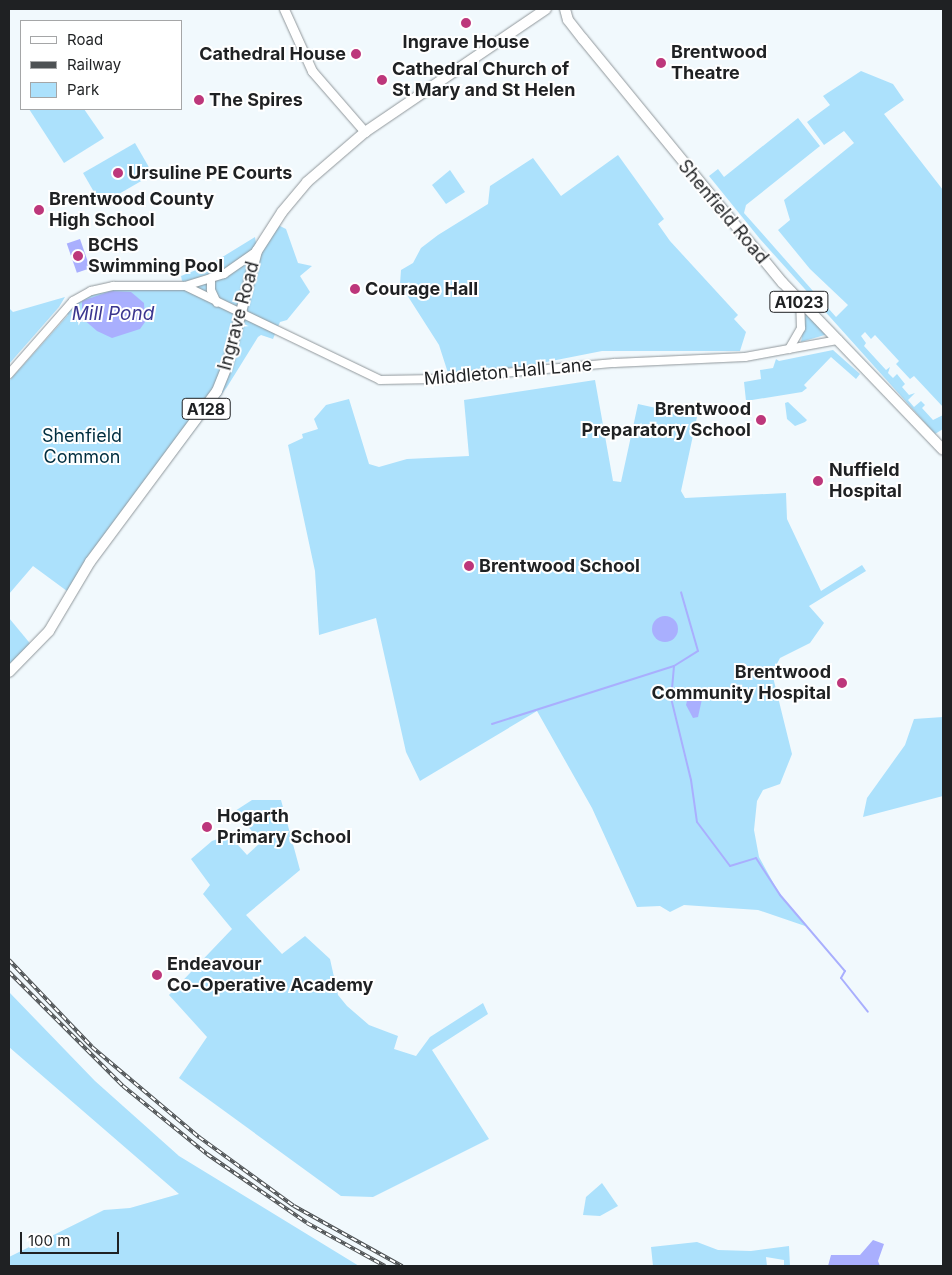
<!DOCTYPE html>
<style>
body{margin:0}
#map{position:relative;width:952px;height:1275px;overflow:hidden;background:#f1f9fd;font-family:Inter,sans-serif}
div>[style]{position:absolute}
.green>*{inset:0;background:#ace1fc;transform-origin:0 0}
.water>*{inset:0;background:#a9affe;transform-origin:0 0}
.round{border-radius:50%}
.stream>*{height:2px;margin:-1px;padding:0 1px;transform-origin:1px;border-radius:1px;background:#a9affe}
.roads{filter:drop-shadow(0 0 1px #90979b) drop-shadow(0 0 1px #90979b)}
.tertiary>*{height:8px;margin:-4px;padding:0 4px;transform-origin:4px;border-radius:4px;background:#fff}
.secondary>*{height:9px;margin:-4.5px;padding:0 4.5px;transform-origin:4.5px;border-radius:4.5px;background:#fff}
.primary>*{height:10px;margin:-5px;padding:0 5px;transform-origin:5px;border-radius:5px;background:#fff}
.rail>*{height:4px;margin-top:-2px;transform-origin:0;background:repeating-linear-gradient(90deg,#fff 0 5.5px,#4e5254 0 11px);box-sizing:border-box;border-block:1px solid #4e5254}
.dots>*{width:14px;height:14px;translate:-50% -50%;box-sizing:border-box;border:2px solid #fff;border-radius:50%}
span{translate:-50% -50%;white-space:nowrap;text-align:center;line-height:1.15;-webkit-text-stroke:4px #fff;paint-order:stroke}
.shield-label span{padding:1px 4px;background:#fff;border:1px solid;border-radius:4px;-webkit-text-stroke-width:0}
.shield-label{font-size:16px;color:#1f2123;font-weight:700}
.poi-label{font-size:18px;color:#1f2123;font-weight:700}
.left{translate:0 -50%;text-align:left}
.right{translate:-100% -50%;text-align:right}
.street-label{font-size:18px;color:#1f2123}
.park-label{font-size:18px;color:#002e40}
.water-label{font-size:19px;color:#3b368f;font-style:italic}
.frame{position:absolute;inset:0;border:10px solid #1f2123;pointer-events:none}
.legend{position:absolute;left:20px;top:20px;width:162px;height:90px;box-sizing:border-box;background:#fff;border:1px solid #a5a6a7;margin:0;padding:6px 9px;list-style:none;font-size:15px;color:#1f2123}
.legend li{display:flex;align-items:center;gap:10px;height:25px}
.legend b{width:25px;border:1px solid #a5a6a7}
.scale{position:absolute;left:20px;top:1232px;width:99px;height:22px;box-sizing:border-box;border:2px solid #1f2123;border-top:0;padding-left:6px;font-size:15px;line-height:18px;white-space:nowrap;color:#1f2123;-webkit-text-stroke:4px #fff;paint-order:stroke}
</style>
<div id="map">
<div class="green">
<div style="clip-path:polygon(861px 71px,893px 84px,904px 100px,884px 114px,943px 190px,943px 407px,914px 376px,910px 379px,896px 364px,899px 361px,875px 335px,871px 339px,865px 332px,861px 336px,866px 343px,864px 346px,886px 370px,890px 367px,888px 373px,893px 378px,897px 374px,905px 384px,902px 387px,909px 395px,915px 393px,908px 400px,914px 407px,921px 401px,925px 405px,922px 408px,933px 420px,943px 415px,943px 429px,935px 434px,760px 239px,709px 176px,718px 169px,724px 177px,798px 118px,820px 146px,746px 205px,744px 213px,836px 317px,848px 305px,810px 269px,778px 230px,790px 220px,784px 200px,854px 143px,844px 131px,824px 145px,807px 122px,830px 105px,823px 96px)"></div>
<div style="clip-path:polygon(29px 109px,84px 109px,104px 138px,64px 163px)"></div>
<div style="left:135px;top:143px;width:36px;height:60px;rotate:60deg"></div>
<div style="clip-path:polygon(618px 155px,664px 219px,658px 224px,670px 241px,738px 315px,734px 319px,746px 332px,740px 351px,602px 351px,521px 367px,448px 373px,439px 345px,400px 284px,401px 270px,413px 263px,421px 248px,438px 235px,488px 204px,490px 186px,533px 158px,561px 196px)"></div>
<div style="clip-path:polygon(450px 170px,465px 192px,446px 204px,432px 185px)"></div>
<div style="clip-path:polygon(274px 223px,286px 229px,298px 263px,312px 266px,300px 276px,310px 292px,287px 320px,280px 322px,273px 339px,261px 335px,258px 337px,227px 387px,71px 594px,33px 566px,9px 594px,9px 381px,68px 315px,64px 311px,100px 288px,190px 284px,182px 281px,181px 276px,211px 264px,255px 237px,257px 249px)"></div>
<div style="clip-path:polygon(65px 297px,59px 307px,9px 364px,9px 308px,13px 312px)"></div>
<div style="clip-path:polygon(806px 313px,828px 334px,801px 342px)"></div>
<div style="clip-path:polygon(833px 350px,860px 374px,856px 379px,831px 357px,804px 385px,807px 388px,802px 392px,746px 401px,744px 382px,761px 379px,760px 370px,773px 368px,776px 359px,779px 361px)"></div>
<div style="clip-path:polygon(595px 380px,613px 481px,621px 482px,638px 404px,697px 417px,681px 491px,685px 498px,786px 493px,787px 519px,821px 591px,862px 565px,866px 571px,809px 606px,824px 623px,810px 643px,780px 658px,772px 673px,792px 754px,780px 784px,763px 790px,757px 801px,754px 830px,759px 857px,780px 895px,808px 927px,758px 910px,684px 905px,670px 912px,660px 906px,637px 907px,592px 808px,537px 711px,420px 781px,406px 752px,376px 618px,319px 635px,315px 571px,288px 445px,303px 438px,302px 434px,318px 429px,314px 419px,326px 405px,349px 399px,369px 464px,379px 467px,407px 459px,469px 456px,464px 400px)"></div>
<div style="clip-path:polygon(788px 402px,807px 420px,805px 422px,795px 426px,787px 419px,785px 403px)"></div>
<div style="clip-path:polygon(9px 618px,33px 647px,9px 672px)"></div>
<div style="clip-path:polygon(943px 717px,943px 796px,863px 817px,867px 798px,905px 745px,914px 719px)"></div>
<div style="clip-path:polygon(252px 800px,281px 800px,300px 870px,246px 915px,282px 954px,305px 936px,330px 959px,338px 995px,347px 1006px,369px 1025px,398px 1036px,394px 1049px,416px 1056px,430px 1037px,483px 1003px,488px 1014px,432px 1050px,489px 1139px,373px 1197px,341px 1196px,179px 1078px,207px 1037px,169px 995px,232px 929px,203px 894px,210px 885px,191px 859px,212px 841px,229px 835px,247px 855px,261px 842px,235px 811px)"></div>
<div style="clip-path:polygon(9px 992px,95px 1081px,179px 1156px,359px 1266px,9px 1266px,9px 1257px,104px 1210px,130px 1208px,179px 1194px,9px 1047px)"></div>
<div style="clip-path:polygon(602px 1183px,618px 1206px,600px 1216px,583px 1215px,586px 1197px)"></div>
<div style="clip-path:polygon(697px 1242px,718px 1250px,751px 1251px,789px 1246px,790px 1266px,784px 1266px,784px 1260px,766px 1257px,767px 1266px,653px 1266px,651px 1247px)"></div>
</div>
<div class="water">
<div style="left:80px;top:239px;width:31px;height:14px;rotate:71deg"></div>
<div style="clip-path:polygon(111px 291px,131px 292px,144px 303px,145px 322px,140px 329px,112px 338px,97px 331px,82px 318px,82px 301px)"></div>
<div class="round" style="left:652px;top:616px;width:26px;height:26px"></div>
<div style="clip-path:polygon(690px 688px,696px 688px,702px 699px,698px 717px,693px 718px,686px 705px)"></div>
<div style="clip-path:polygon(873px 1240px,884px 1244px,878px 1261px,880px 1266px,828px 1266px,831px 1255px,860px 1255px)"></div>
</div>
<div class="stream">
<div style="left:674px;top:666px;width:32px;rotate:95deg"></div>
<div style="left:671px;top:698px;width:84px;rotate:76.3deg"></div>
<div style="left:691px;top:780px;width:42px;rotate:81.9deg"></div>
<div style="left:697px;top:822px;width:55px;rotate:53.1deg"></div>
<div style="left:730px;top:866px;width:27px;rotate:-17deg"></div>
<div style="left:756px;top:858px;width:44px;rotate:57deg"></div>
<div style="left:780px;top:895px;width:100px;rotate:49.5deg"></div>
<div style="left:845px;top:971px;width:8px;rotate:120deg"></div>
<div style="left:841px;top:978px;width:43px;rotate:51.5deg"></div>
<div style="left:492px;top:724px;width:191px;rotate:-17.7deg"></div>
<div style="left:674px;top:666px;width:28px;rotate:-32deg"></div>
<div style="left:698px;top:651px;width:61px;rotate:-106.1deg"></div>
</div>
<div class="roads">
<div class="tertiary">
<div style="left:211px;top:278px;width:12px;rotate:90deg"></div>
<div style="left:211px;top:290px;width:14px;rotate:65deg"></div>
<div style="left:185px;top:286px;width:41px;rotate:-17.1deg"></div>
<div style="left:224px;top:274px;width:40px;rotate:-34.9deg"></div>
<div style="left:789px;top:349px;width:24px;rotate:-60deg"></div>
<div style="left:801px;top:328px;width:26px;rotate:-92deg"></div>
<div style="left:9px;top:374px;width:97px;rotate:-48.8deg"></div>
<div style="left:73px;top:301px;width:21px;rotate:-29deg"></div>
<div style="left:91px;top:291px;width:23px;rotate:-13deg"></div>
<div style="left:113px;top:286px;width:72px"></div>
<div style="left:185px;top:286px;width:216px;rotate:25.7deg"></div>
<div style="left:380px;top:380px;width:57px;rotate:-1deg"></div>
<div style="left:437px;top:379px;width:178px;rotate:-5.2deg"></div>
<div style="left:614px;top:363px;width:131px;rotate:-2.6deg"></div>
<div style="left:745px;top:357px;width:95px;rotate:-10.4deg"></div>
</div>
<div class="secondary">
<div style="left:284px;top:9px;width:68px;rotate:65.7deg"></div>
<div style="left:312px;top:71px;width:81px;rotate:49deg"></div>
</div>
<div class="primary">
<div style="left:565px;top:9px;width:11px;rotate:75deg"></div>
<div style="left:568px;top:20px;width:24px;rotate:52deg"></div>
<div style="left:583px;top:39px;width:315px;rotate:50.7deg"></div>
<div style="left:783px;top:283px;width:231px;rotate:46.2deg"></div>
<div style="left:9px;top:672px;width:57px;rotate:-45.7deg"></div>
<div style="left:49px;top:631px;width:80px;rotate:-59.3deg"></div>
<div style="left:90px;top:562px;width:213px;rotate:-53.4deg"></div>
<div style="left:217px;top:391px;width:27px;rotate:-68deg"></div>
<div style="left:227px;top:366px;width:119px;rotate:-75.4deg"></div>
<div style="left:257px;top:251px;width:46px;rotate:-57.3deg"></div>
<div style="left:282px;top:212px;width:39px;rotate:-50deg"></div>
<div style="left:307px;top:182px;width:77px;rotate:-40.8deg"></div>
<div style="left:365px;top:132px;width:219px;rotate:-34.2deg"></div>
</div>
</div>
<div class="rail">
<div style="left:9px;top:960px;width:120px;rotate:46.3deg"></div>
<div style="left:92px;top:1047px;width:140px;rotate:40.1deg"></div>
<div style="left:199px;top:1137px;width:117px;rotate:36deg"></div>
<div style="left:294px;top:1206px;width:124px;rotate:29.1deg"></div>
<div style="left:9px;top:972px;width:161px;rotate:45deg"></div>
<div style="left:123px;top:1086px;width:108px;rotate:39deg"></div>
<div style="left:207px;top:1154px;width:121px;rotate:34.6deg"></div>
<div style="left:307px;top:1223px;width:89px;rotate:28.9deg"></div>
</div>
<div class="dots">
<div style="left:466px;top:23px;background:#bd377b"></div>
<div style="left:356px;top:54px;background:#bd377b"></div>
<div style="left:661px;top:63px;background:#bd377b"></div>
<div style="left:382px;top:80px;background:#bd377b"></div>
<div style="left:199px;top:100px;background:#bd377b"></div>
<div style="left:118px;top:173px;background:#bd377b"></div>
<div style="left:39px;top:210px;background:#bd377b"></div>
<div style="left:78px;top:256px;background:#bd377b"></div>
<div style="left:355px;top:289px;background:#bd377b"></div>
<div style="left:761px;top:420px;background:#bd377b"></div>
<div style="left:818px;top:481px;background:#bd377b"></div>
<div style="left:469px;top:566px;background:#bd377b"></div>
<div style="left:842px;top:683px;background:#bd377b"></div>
<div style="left:207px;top:827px;background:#bd377b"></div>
<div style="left:157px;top:975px;background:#bd377b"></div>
</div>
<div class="shield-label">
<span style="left:799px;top:302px">A1023</span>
<span style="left:206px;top:409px">A128</span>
</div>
<div class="poi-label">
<span style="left:466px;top:42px">Ingrave House</span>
<span class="left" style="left:671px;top:63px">Brentwood<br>Theatre</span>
<span class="right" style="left:346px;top:54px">Cathedral House</span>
<span class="left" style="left:392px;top:80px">Cathedral Church of<br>St Mary and St Helen</span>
<span class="left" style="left:209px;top:100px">The Spires</span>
<span class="left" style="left:128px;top:173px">Ursuline PE Courts</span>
<span class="left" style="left:49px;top:210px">Brentwood County<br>High School</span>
<span class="left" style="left:88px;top:256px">BCHS<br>Swimming Pool</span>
<span class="left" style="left:365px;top:289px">Courage Hall</span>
<span class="right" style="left:751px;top:420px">Brentwood<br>Preparatory School</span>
<span class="left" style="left:829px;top:481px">Nuffield<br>Hospital</span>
<span class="left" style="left:479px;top:566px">Brentwood School</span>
<span class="right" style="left:831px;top:683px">Brentwood<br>Community Hospital</span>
<span class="left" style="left:217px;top:827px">Hogarth<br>Primary School</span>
<span class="left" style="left:167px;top:975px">Endeavour<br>Co-Operative Academy</span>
</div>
<div class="street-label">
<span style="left:723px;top:212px;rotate:50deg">Shenfield Road</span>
<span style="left:239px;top:316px;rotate:-75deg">Ingrave Road</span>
<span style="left:508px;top:372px;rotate:-5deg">Middleton Hall Lane</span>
</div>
<div class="park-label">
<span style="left:82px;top:447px">Shenfield<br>Common</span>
</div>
<div class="water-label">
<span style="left:113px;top:314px">Mill Pond</span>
</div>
<div class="frame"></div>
<ul class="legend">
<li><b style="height:6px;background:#fff"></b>Road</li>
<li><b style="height:6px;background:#4e5254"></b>Railway</li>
<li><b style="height:14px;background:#ace1fc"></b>Park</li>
</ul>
<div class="scale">100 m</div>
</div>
